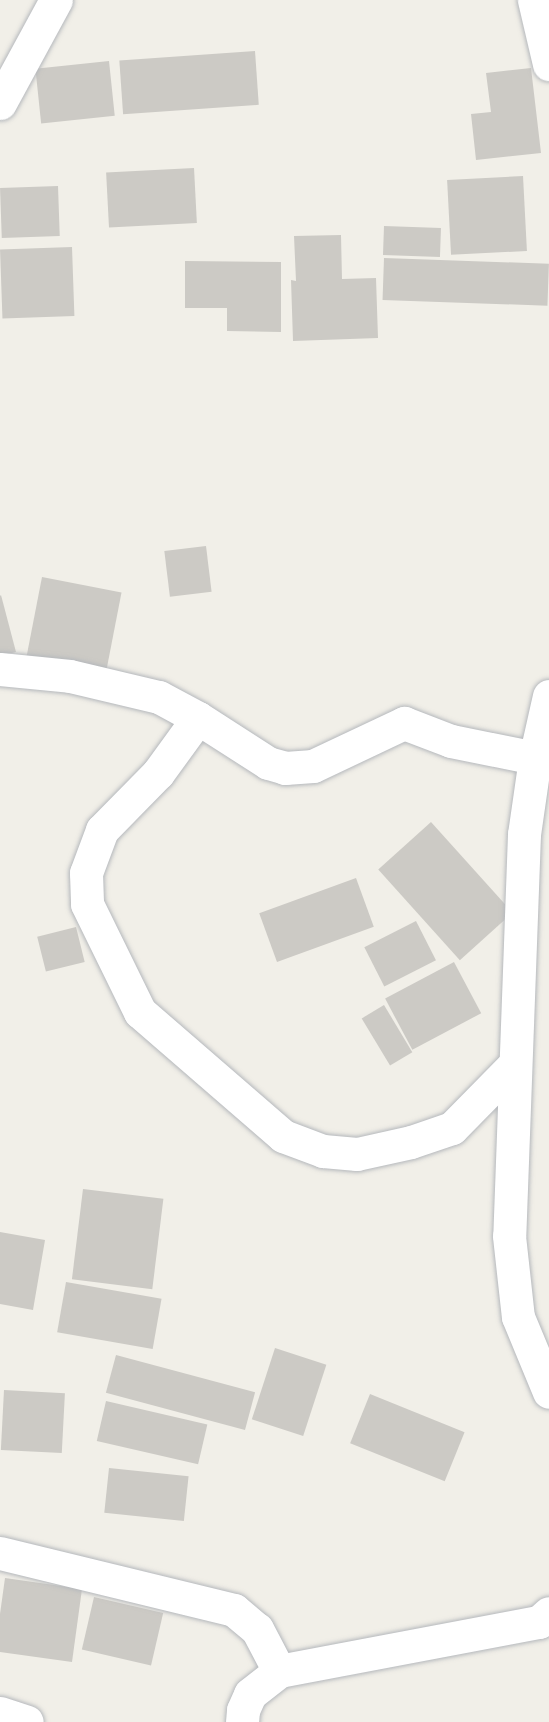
<!DOCTYPE html>
<style>
body{margin:0}
#map{position:relative;width:549px;height:1722px;overflow:hidden;background:#f1efe8;font-family:"Exo 2",sans-serif}
div>[style]{position:absolute}
.building>*{inset:0;background:#cccac5;transform-origin:0 0}
.roads{filter:drop-shadow(0 0 2px #b5b8bc) drop-shadow(0 0 2px #b5b8bc)}
.minor>*{height:33px;margin:-16.5px;padding:0 16.5px;transform-origin:16.5px;border-radius:16.5px;background:#fff}
span{translate:-50% -50%;white-space:nowrap;text-align:center;line-height:1.15;-webkit-text-stroke:6px #fff;paint-order:stroke}
</style>
<div id="map">
<div class="building">
<div style="left:255px;top:51px;width:54px;height:136px;rotate:86deg"></div>
<div style="left:109px;top:61px;width:55px;height:74px;rotate:84deg"></div>
<div style="clip-path:polygon(531px 68px,541px 153px,476px 160px,471px 114px,491px 112px,486px 73px)"></div>
<div style="left:194px;top:168px;width:55px;height:88px;rotate:87deg"></div>
<div style="left:523px;top:176px;width:75px;height:76px;rotate:87deg"></div>
<div style="left:58px;top:186px;width:50px;height:58px;rotate:88deg"></div>
<div style="left:384px;top:226px;width:57px;height:29px;rotate:2deg"></div>
<div style="clip-path:polygon(341px 235px,342px 279px,376px 278px,378px 338px,293px 341px,291px 280px,296px 281px,294px 236px)"></div>
<div style="left:72px;top:247px;width:69px;height:72px;rotate:88deg"></div>
<div style="left:384px;top:258px;width:165px;height:42px;rotate:2deg"></div>
<div style="clip-path:polygon(185px 261px,281px 262px,281px 332px,227px 331px,227px 308px,185px 308px)"></div>
<div style="left:206px;top:546px;width:46px;height:42px;rotate:83deg"></div>
<div style="left:42px;top:577px;width:81px;height:86px;rotate:11deg"></div>
<div style="clip-path:polygon(1px 595px,16px 652px,0 656px,0 596px)"></div>
<div style="left:431px;top:822px;width:122px;height:71px;rotate:48deg"></div>
<div style="left:356px;top:878px;width:52px;height:103px;rotate:70deg"></div>
<div style="left:416px;top:921px;width:44px;height:58px;rotate:63deg"></div>
<div style="left:76px;top:927px;width:36px;height:40px;rotate:76deg"></div>
<div style="left:454px;top:962px;width:58px;height:78px;rotate:62deg"></div>
<div style="left:384px;top:1005px;width:55px;height:26px;rotate:59deg"></div>
<div style="left:83px;top:1189px;width:81px;height:91px;rotate:7deg"></div>
<div style="clip-path:polygon(0 1232px,45px 1240px,33px 1310px,0 1304px)"></div>
<div style="left:66px;top:1282px;width:97px;height:51px;rotate:10deg"></div>
<div style="left:275px;top:1348px;width:54px;height:75px;rotate:18deg"></div>
<div style="left:116px;top:1355px;width:144px;height:39px;rotate:15deg"></div>
<div style="left:4px;top:1390px;width:61px;height:60px;rotate:3deg"></div>
<div style="left:370px;top:1394px;width:102px;height:53px;rotate:22deg"></div>
<div style="left:106px;top:1401px;width:104px;height:41px;rotate:13deg"></div>
<div style="left:109px;top:1468px;width:80px;height:45px;rotate:6deg"></div>
<div style="clip-path:polygon(5px 1578px,82px 1589px,72px 1662px,0 1652px,0 1614px)"></div>
<div style="left:94px;top:1597px;width:71px;height:54px;rotate:13deg"></div>
</div>
<div class="roads">
<div class="minor">
<div style="left:534px;top:0;width:66px;rotate:76.8deg"></div>
<div style="left:0;top:103px;width:117px;rotate:-61.5deg"></div>
<div style="left:0;top:669px;width:70px;rotate:5.7deg"></div>
<div style="left:70px;top:676px;width:91px;rotate:13.3deg"></div>
<div style="left:159px;top:697px;width:44px;rotate:28.3deg"></div>
<div style="left:198px;top:718px;width:83px;rotate:32.7deg"></div>
<div style="left:268px;top:763px;width:18px;rotate:16deg"></div>
<div style="left:285px;top:768px;width:28px;rotate:-4deg"></div>
<div style="left:313px;top:766px;width:101px;rotate:-25.3deg"></div>
<div style="left:404px;top:723px;width:50px;rotate:21deg"></div>
<div style="left:451px;top:741px;width:86px;rotate:11.4deg"></div>
<div style="left:549px;top:696px;width:64px;rotate:102.7deg"></div>
<div style="left:535px;top:758px;width:77px;rotate:98.2deg"></div>
<div style="left:524px;top:834px;width:402px;rotate:92.1deg"></div>
<div style="left:509px;top:1236px;width:81px;rotate:83.7deg"></div>
<div style="left:518px;top:1317px;width:81px;rotate:67.5deg"></div>
<div style="left:198px;top:718px;width:68px;rotate:126deg"></div>
<div style="left:158px;top:773px;width:80px;rotate:134.5deg"></div>
<div style="left:102px;top:830px;width:46px;rotate:110.4deg"></div>
<div style="left:86px;top:873px;width:31px;rotate:88deg"></div>
<div style="left:87px;top:904px;width:120px;rotate:63.9deg"></div>
<div style="left:140px;top:1012px;width:189px;rotate:40.9deg"></div>
<div style="left:283px;top:1136px;width:43px;rotate:20.6deg"></div>
<div style="left:323px;top:1151px;width:34px;rotate:5deg"></div>
<div style="left:357px;top:1154px;width:55px;rotate:-12.5deg"></div>
<div style="left:411px;top:1142px;width:43px;rotate:-18.9deg"></div>
<div style="left:452px;top:1128px;width:88px;rotate:-45.5deg"></div>
<div style="left:0;top:1553px;width:241px;rotate:13.7deg"></div>
<div style="left:234px;top:1610px;width:30px;rotate:40deg"></div>
<div style="left:257px;top:1629px;width:47px;rotate:62.4deg"></div>
<div style="left:0;top:1713px;width:28px;rotate:18deg"></div>
<div style="left:242px;top:1722px;width:12px;rotate:-85deg"></div>
<div style="left:243px;top:1710px;width:17px;rotate:-66deg"></div>
<div style="left:250px;top:1694px;width:37px;rotate:-38deg"></div>
<div style="left:279px;top:1671px;width:265px;rotate:-10.7deg"></div>
<div style="left:539px;top:1622px;width:13px;rotate:-42deg"></div>
</div>
</div>
</div>
